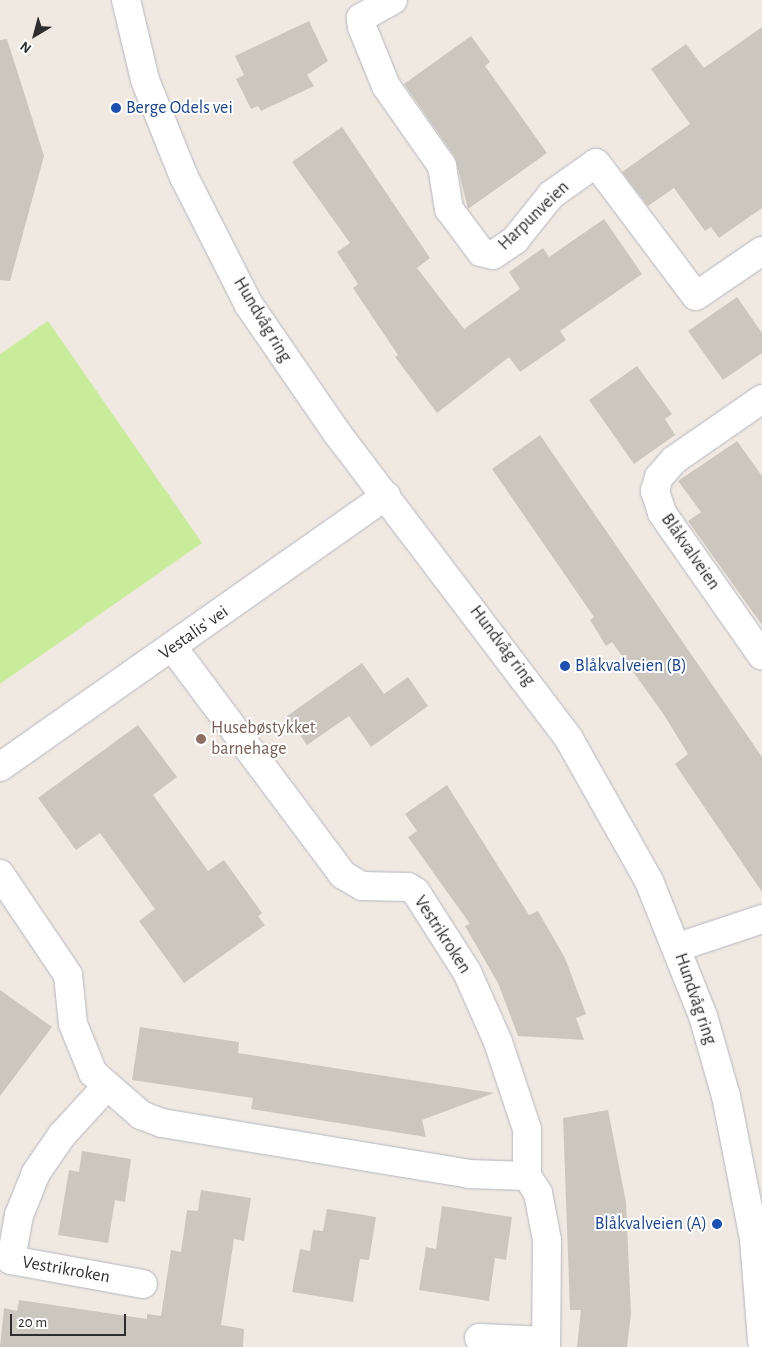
<!DOCTYPE html>
<meta charset="utf-8">
<style>
body{margin:0}
#map{position:relative;width:762px;height:1347px;overflow:hidden;background:#efe9e1;font-family:"Alegreya Sans",sans-serif}
div>[style]{position:absolute}
.pitch>*{inset:0;background:#c9ec9a}
.building>*{inset:0;background:#cbc7bf}
.roads{filter:drop-shadow(0 0 1px #b4b7c1) drop-shadow(0 0 1px #b4b7c1)}
.street>*{height:28px;margin:-14px;padding:0 14px;transform-origin:14px;border-radius:14px;background:#fff}
.secondary>*{height:28px;margin:-14px;padding:0 14px;transform-origin:14px;border-radius:14px;background:#fff}
.dots>*{width:14px;height:14px;translate:-50% -50%;box-sizing:border-box;border:2px solid #fff;border-radius:50%}
span{translate:-50% -50%;white-space:nowrap;text-align:center;line-height:1.15;-webkit-text-stroke:4px #fff;paint-order:stroke}
.transit-label{font-size:18px;color:#164399}
.left{translate:0 -50%;text-align:left}
.right{translate:-100% -50%;text-align:right}
.street-label{font-size:18px;color:#2e2e2e}
.education-label{font-size:18px;color:#785e54}
.north{position:absolute;left:10px;top:10px;width:50px;height:50px;-webkit-text-stroke:4px #fff;paint-order:stroke;rotate:217deg;font-size:14px;font-weight:700;line-height:20px;text-align:center;color:#2e2e2e}
.north::after{content:'';display:block;margin:auto;width:18px;height:22px;background:#2e2e2e;clip-path:polygon(50% 0,100% 100%,50% 72%,0 100%)}
.scale{position:absolute;left:10px;top:1314px;width:116px;height:22px;box-sizing:border-box;border:2px solid #2e2e2e;border-top:0;padding-left:6px;font-size:15px;line-height:18px;white-space:nowrap;color:#2e2e2e;-webkit-text-stroke:4px #fff;paint-order:stroke}
</style>
<div id="map">
<div class="pitch">
<div style="clip-path:polygon(48px 321px,202px 543px,0 684px,0 354px)"></div>
</div>
<div class="building">
<div style="clip-path:polygon(309px 21px,328px 61px,307px 75px,314px 86px,261px 111px,258px 106px,251px 109px,236px 79px,244px 75px,235px 56px)"></div>
<div style="clip-path:polygon(762px 27px,762px 208px,719px 238px,711px 227px,705px 231px,674px 188px,648px 206px,622px 172px,690px 124px,651px 69px,686px 44px,704px 68px)"></div>
<div style="clip-path:polygon(471px 36px,490px 62px,485px 66px,547px 153px,468px 209px,455px 157px,404px 84px)"></div>
<div style="clip-path:polygon(7px 39px,44px 156px,10px 281px,0 280px,0 40px)"></div>
<div style="clip-path:polygon(342px 127px,430px 258px,417px 268px,464px 329px,520px 289px,509px 272px,543px 248px,549px 257px,604px 219px,642px 274px,560px 331px,566px 340px,520px 372px,509px 357px,437px 413px,395px 357px,398px 355px,353px 288px,358px 284px,337px 252px,350px 243px,292px 162px)"></div>
<div style="clip-path:polygon(737px 297px,762px 333px,762px 353px,723px 380px,688px 331px)"></div>
<div style="clip-path:polygon(637px 366px,672px 414px,665px 419px,675px 435px,634px 464px,589px 400px)"></div>
<div style="clip-path:polygon(540px 435px,762px 757px,762px 892px,675px 764px,688px 754px,664px 715px,612px 642px,606px 646px,590px 620px,594px 617px,492px 469px)"></div>
<div style="clip-path:polygon(737px 441px,762px 476px,762px 625px,688px 521px,701px 512px,678px 481px)"></div>
<div style="clip-path:polygon(362px 663px,384px 694px,408px 677px,428px 706px,371px 747px,349px 716px,307px 745px,287px 716px)"></div>
<div style="clip-path:polygon(138px 725px,177px 777px,153px 795px,208px 871px,224px 860px,262px 913px,258px 916px,265px 925px,184px 983px,139px 921px,155px 909px,100px 833px,76px 850px,38px 798px)"></div>
<div style="clip-path:polygon(447px 785px,529px 915px,538px 911px,565px 958px,586px 1014px,576px 1018px,584px 1040px,518px 1036px,498px 983px,465px 926px,470px 924px,408px 837px,417px 831px,405px 814px)"></div>
<div style="clip-path:polygon(0 990px,52px 1027px,0 1096px)"></div>
<div style="clip-path:polygon(140px 1027px,239px 1042px,238px 1053px,494px 1093px,422px 1120px,426px 1137px,251px 1109px,253px 1098px,132px 1080px)"></div>
<div style="clip-path:polygon(608px 1110px,626px 1202px,631px 1314px,627px 1347px,577px 1347px,581px 1310px,570px 1310px,563px 1118px)"></div>
<div style="clip-path:polygon(82px 1151px,131px 1159px,125px 1202px,115px 1200px,108px 1243px,58px 1235px,69px 1170px,79px 1172px)"></div>
<div style="clip-path:polygon(201px 1190px,251px 1198px,244px 1241px,234px 1239px,221px 1325px,244px 1329px,243px 1347px,0 1347px,4px 1308px,17px 1311px,19px 1300px,147px 1319px,147px 1314px,161px 1316px,171px 1250px,181px 1252px,187px 1210px,198px 1211px)"></div>
<div style="clip-path:polygon(442px 1206px,512px 1217px,506px 1260px,495px 1258px,489px 1301px,419px 1290px,426px 1247px,436px 1249px)"></div>
<div style="clip-path:polygon(327px 1209px,376px 1217px,369px 1260px,360px 1259px,353px 1302px,292px 1292px,300px 1249px,310px 1251px,313px 1230px,323px 1231px)"></div>
</div>
<div class="roads">
<div class="street">
<div style="left:393px;top:0;width:37px;rotate:151deg"></div>
<div style="left:361px;top:18px;width:9px;rotate:84deg"></div>
<div style="left:362px;top:27px;width:64px;rotate:67.9deg"></div>
<div style="left:386px;top:86px;width:98px;rotate:55deg"></div>
<div style="left:442px;top:166px;width:44px;rotate:80.8deg"></div>
<div style="left:449px;top:209px;width:54px;rotate:53.3deg"></div>
<div style="left:481px;top:252px;width:12px;rotate:14deg"></div>
<div style="left:493px;top:255px;width:27px;rotate:-34deg"></div>
<div style="left:515px;top:240px;width:58px;rotate:-51.3deg"></div>
<div style="left:551px;top:195px;width:55px;rotate:-35.4deg"></div>
<div style="left:596px;top:163px;width:166px;rotate:53.1deg"></div>
<div style="left:696px;top:296px;width:80px;rotate:-34.3deg"></div>
<div style="left:762px;top:399px;width:107px;rotate:145.3deg"></div>
<div style="left:674px;top:460px;width:23px;rotate:131deg"></div>
<div style="left:659px;top:477px;width:15px;rotate:106deg"></div>
<div style="left:655px;top:491px;width:23px;rotate:72deg"></div>
<div style="left:662px;top:513px;width:174px;rotate:55deg"></div>
<div style="left:174px;top:649px;width:282px;rotate:53.2deg"></div>
<div style="left:343px;top:875px;width:22px;rotate:30deg"></div>
<div style="left:362px;top:886px;width:46px;rotate:1.2deg"></div>
<div style="left:408px;top:887px;width:9px;rotate:32deg"></div>
<div style="left:416px;top:892px;width:95px;rotate:57.5deg"></div>
<div style="left:467px;top:972px;width:77px;rotate:66.1deg"></div>
<div style="left:498px;top:1042px;width:92px;rotate:71.6deg"></div>
<div style="left:527px;top:1129px;width:47px;rotate:90deg"></div>
<div style="left:527px;top:1176px;width:20px;rotate:57deg"></div>
<div style="left:538px;top:1193px;width:48px;rotate:79.2deg"></div>
<div style="left:547px;top:1240px;width:107px;rotate:90.5deg"></div>
<div style="left:0;top:767px;width:472px;rotate:-35.1deg"></div>
<div style="left:0;top:874px;width:122px;rotate:56deg"></div>
<div style="left:68px;top:975px;width:49px;rotate:84.2deg"></div>
<div style="left:73px;top:1024px;width:53px;rotate:67.8deg"></div>
<div style="left:93px;top:1073px;width:64px;rotate:41.2deg"></div>
<div style="left:141px;top:1115px;width:22px;rotate:21deg"></div>
<div style="left:162px;top:1123px;width:311px;rotate:9.4deg"></div>
<div style="left:469px;top:1174px;width:58px;rotate:2deg"></div>
<div style="left:678px;top:947px;width:89px;rotate:-18.4deg"></div>
<div style="left:106px;top:1087px;width:65px;rotate:132.5deg"></div>
<div style="left:62px;top:1135px;width:46px;rotate:124.4deg"></div>
<div style="left:36px;top:1173px;width:45px;rotate:112deg"></div>
<div style="left:19px;top:1215px;width:46px;rotate:100.1deg"></div>
<div style="left:11px;top:1260px;width:134px;rotate:10.3deg"></div>
<div style="left:479px;top:1338px;width:67px;rotate:2.6deg"></div>
</div>
<div class="secondary">
<div style="left:126px;top:0;width:82px;rotate:76.6deg"></div>
<div style="left:145px;top:80px;width:105px;rotate:68.1deg"></div>
<div style="left:184px;top:177px;width:144px;rotate:63.1deg"></div>
<div style="left:249px;top:305px;width:155px;rotate:55.5deg"></div>
<div style="left:337px;top:433px;width:384px;rotate:52.8deg"></div>
<div style="left:569px;top:739px;width:163px;rotate:60.6deg"></div>
<div style="left:649px;top:881px;width:145px;rotate:68.2deg"></div>
<div style="left:703px;top:1016px;width:83px;rotate:74deg"></div>
<div style="left:726px;top:1096px;width:146px;rotate:78.9deg"></div>
<div style="left:754px;top:1239px;width:102px;rotate:85.5deg"></div>
</div>
</div>
<div class="dots">
<div style="left:116px;top:108px;background:#1a4fb4"></div>
<div style="left:565px;top:666px;background:#1a4fb4"></div>
<div style="left:201px;top:739px;background:#8d6e63"></div>
<div style="left:717px;top:1224px;background:#1a4fb4"></div>
</div>
<div class="transit-label">
<span class="left" style="left:126px;top:108px">Berge Odels vei</span>
<span class="left" style="left:575px;top:666px">Blåkvalveien (B)</span>
<span class="right" style="left:707px;top:1224px">Blåkvalveien (A)</span>
</div>
<div class="street-label">
<span style="left:534px;top:216px;rotate:-44deg">Harpunveien</span>
<span style="left:262px;top:320px;rotate:59deg">Hundvåg ring</span>
<span style="left:690px;top:552px;rotate:55deg">Blåkvalveien</span>
<span style="left:194px;top:633px;rotate:-35deg">Vestalis' vei</span>
<span style="left:502px;top:646px;rotate:53deg">Hundvåg ring</span>
<span style="left:442px;top:935px;rotate:57deg">Vestrikroken</span>
<span style="left:695px;top:999px;rotate:71deg">Hundvåg ring</span>
<span style="left:66px;top:1270px;rotate:10deg">Vestrikroken</span>
</div>
<div class="education-label">
<span class="left" style="left:211px;top:739px">Husebøstykket<br>barnehage</span>
</div>
<div class="north">N</div>
<div class="scale">20 m</div>
</div>
